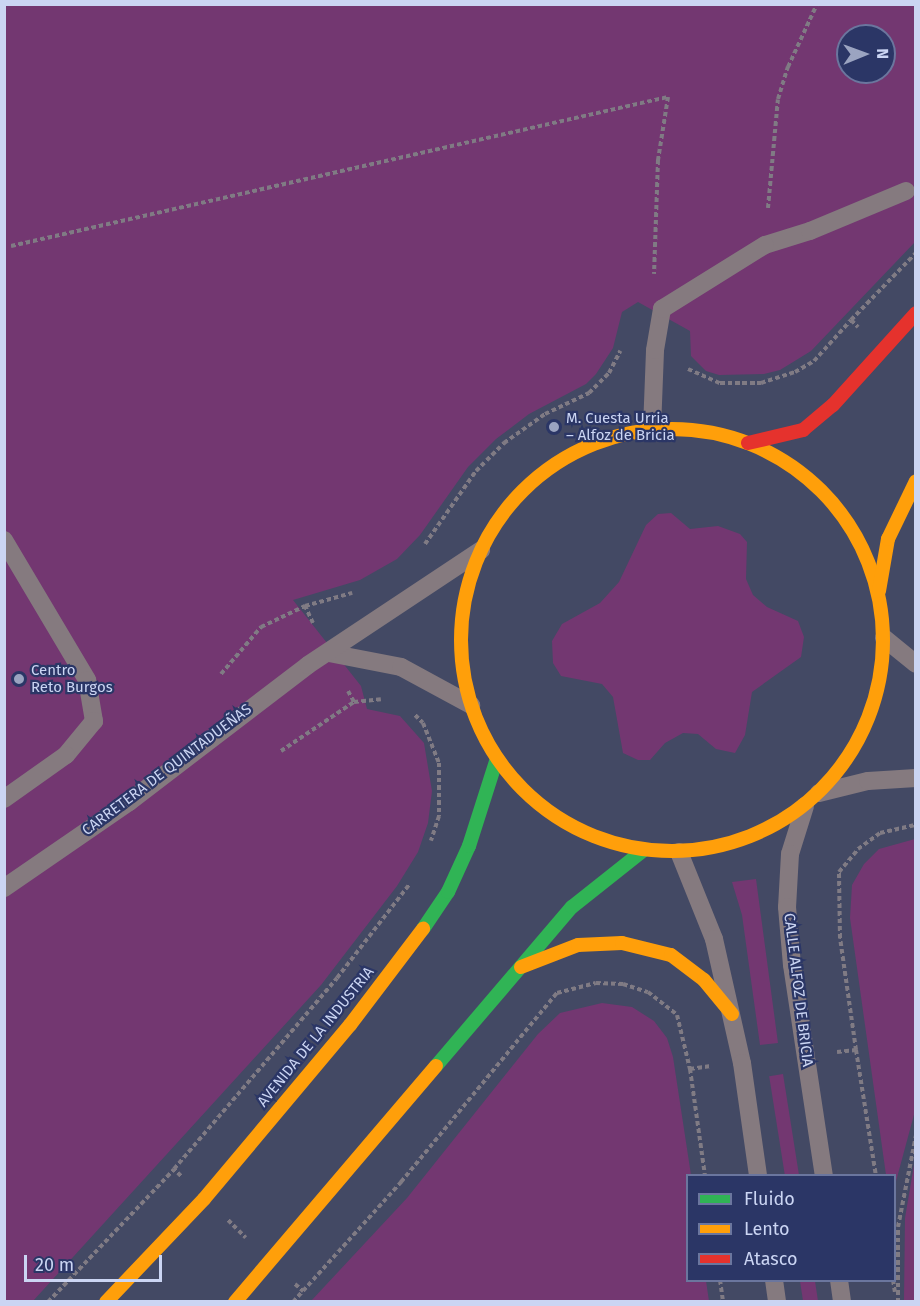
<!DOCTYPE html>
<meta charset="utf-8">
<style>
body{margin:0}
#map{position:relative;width:920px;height:1306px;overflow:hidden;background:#434964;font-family:"Fira Sans",sans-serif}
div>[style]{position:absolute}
.green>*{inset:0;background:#733771;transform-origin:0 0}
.path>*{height:4px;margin-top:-2px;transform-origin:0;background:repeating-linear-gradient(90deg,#807b84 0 4.5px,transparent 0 7.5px)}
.lane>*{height:18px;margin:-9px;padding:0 9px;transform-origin:9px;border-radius:9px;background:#857a7f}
.street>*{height:18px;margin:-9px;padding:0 9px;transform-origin:9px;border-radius:9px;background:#857a7f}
.fast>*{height:14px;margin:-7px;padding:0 7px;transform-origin:7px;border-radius:7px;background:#30b455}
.slow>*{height:14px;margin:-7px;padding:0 7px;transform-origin:7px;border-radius:7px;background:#ff9f0a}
.slow>.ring{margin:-7px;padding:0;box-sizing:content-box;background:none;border:14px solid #ff9f0a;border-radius:50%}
.jam>*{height:14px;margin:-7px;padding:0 7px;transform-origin:7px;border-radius:7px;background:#e5322d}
.dots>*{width:16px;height:16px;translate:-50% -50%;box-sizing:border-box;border:3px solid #2b3666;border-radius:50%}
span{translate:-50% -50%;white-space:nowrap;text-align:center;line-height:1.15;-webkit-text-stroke:4.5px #2b3666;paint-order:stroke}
.poi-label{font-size:15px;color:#cbd5f3}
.left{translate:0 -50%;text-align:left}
.street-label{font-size:15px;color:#cbd5f3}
.frame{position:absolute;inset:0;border:6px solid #cbd5f3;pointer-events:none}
.legend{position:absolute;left:686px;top:1174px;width:210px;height:108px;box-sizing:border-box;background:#2b3666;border:2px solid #6b769e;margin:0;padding:8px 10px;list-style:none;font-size:18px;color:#cbd5f3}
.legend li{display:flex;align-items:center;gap:12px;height:30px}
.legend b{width:30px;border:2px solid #6b769e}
.north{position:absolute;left:836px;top:24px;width:60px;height:60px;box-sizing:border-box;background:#2b3666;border:2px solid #6b769e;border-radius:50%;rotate:89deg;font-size:16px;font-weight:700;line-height:24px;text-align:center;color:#cbd5f3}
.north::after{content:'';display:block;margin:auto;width:21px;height:27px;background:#9ba4c1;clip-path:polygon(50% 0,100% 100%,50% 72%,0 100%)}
.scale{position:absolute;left:24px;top:1255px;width:138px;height:27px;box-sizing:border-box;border:3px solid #cbd5f3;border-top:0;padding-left:8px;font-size:18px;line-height:21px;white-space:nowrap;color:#cbd5f3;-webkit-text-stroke:4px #2b3666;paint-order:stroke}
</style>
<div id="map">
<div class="green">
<div style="clip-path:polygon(evenodd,5px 5px,915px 5px,915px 242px,811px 351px,780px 370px,764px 374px,719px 375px,706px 371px,691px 356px,690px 331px,638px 302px,622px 312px,613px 348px,596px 374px,586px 384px,529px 414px,496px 439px,468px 467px,420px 535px,397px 559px,360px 580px,293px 600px,361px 686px,367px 709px,400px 716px,424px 743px,432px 791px,428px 823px,418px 852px,397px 886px,321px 985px,33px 1301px,5px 1302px,5px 5px,848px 36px,884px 36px,884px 72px,848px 72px,848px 36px)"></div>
<div style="clip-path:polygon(671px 513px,690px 529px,718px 526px,740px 534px,747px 542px,746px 579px,753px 595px,767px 607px,798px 621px,804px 637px,801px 657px,752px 692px,745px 735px,735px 753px,716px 749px,698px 734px,683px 733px,665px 743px,650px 760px,638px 760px,623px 753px,613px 697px,602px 684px,561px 676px,553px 663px,552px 641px,562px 624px,600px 603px,619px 582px,646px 525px,658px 514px)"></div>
<div style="clip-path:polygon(915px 839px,915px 1111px,895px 1185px,894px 1176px,886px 1175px,850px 918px,852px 885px,864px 864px,879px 849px)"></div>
<div style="clip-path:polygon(756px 879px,778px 1043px,760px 1045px,742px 915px,732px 882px)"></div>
<div style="clip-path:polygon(602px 1003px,632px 1007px,654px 1021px,667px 1038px,673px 1057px,691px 1175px,688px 1176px,688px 1280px,706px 1281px,709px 1301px,311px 1301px,407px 1198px,538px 1034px,560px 1013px)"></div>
<div style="left:783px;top:1074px;width:102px;height:14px;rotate:81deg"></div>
<div style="clip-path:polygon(915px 1159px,915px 1301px,904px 1301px,905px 1218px)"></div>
<div style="clip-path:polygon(800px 1281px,815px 1281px,818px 1301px,803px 1301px)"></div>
</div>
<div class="path">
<div style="left:768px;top:208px;width:109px;rotate:-84.8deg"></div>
<div style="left:778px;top:99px;width:34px;rotate:-73deg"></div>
<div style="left:788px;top:67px;width:69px;rotate:-65.3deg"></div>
<div style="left:11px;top:246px;width:674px;rotate:-12.78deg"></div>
<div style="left:668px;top:97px;width:64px;rotate:99deg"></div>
<div style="left:658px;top:160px;width:114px;rotate:92deg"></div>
<div style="left:851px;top:320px;width:93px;rotate:-45.9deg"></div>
<div style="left:688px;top:369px;width:35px;rotate:24deg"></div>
<div style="left:720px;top:383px;width:41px"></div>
<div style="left:761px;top:383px;width:36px;rotate:-18deg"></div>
<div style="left:795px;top:372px;width:22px;rotate:-30deg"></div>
<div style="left:814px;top:361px;width:55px;rotate:-47.9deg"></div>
<div style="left:851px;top:320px;width:10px;rotate:45deg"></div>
<div style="left:425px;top:544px;width:89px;rotate:-55.1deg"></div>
<div style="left:476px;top:471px;width:40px;rotate:-45deg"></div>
<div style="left:504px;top:443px;width:50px;rotate:-35.3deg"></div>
<div style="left:545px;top:414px;width:49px;rotate:-25.5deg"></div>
<div style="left:589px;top:393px;width:28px;rotate:-45deg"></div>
<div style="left:609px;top:373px;width:25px;rotate:-63deg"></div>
<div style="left:313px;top:623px;width:19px;rotate:-115deg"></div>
<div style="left:305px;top:606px;width:49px;rotate:-15.5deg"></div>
<div style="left:221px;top:674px;width:62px;rotate:-49.6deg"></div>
<div style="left:261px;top:627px;width:49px;rotate:-25.5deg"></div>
<div style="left:348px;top:691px;width:13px;rotate:61deg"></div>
<div style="left:354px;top:702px;width:27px;rotate:-6deg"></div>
<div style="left:415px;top:715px;width:11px;rotate:45deg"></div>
<div style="left:423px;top:723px;width:43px;rotate:68.2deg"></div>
<div style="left:439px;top:763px;width:53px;rotate:90deg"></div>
<div style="left:439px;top:816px;width:26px;rotate:108deg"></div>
<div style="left:281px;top:751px;width:88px;rotate:-33.9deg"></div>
<div style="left:856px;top:1050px;width:128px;rotate:81deg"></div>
<div style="left:837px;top:1052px;width:19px;rotate:-6deg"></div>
<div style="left:856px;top:1050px;width:113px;rotate:-98.1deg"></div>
<div style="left:840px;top:938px;width:66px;rotate:-90.9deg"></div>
<div style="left:839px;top:872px;width:30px;rotate:-50deg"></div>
<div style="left:858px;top:849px;width:27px;rotate:-36deg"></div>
<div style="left:880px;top:833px;width:37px;rotate:-13deg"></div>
<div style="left:690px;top:1069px;width:108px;rotate:82deg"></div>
<div style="left:181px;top:1176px;width:10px;rotate:-135deg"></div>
<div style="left:174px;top:1169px;width:251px;rotate:-49.5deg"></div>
<div style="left:337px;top:978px;width:118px;rotate:-52.3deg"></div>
<div style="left:228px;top:1220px;width:25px;rotate:45deg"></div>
<div style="left:720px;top:1280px;width:22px;rotate:82deg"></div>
<div style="left:893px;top:1280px;width:12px;rotate:81deg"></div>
<div style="left:295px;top:1284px;width:11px;rotate:41deg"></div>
<div style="left:303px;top:1291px;width:147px;rotate:-48deg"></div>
<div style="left:401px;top:1182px;width:245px;rotate:-50.5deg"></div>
<div style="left:557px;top:993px;width:40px;rotate:-14.4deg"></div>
<div style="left:596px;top:983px;width:27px;rotate:2deg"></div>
<div style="left:623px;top:984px;width:26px;rotate:18deg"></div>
<div style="left:648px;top:992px;width:37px;rotate:38deg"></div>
<div style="left:677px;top:1015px;width:56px;rotate:76.5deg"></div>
<div style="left:690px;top:1069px;width:21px;rotate:-8deg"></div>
<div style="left:48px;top:1302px;width:183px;rotate:-46.5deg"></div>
<div style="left:293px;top:1302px;width:15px;rotate:-48deg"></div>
<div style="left:898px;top:1302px;width:75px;rotate:-90deg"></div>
<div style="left:898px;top:1227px;width:94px;rotate:-78.9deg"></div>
</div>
<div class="lane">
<div style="left:765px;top:245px;width:47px;rotate:-17.3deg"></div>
<div style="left:810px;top:231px;width:104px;rotate:-22.6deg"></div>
<div style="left:4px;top:540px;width:163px;rotate:59.3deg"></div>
<div style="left:87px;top:680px;width:42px;rotate:80.3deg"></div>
<div style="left:94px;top:721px;width:44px;rotate:129.5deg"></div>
<div style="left:66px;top:755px;width:76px;rotate:144.6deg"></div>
</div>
<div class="street">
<div style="left:652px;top:429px;width:79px;rotate:-87.8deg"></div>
<div style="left:655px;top:350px;width:42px;rotate:-80.3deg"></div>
<div style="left:662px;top:309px;width:121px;rotate:-31.9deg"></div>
<div style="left:884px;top:638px;width:41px;rotate:39.1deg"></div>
<div style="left:329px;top:653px;width:73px;rotate:11deg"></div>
<div style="left:401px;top:667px;width:80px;rotate:28.5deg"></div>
<div style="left:819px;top:793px;width:50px;rotate:-13.8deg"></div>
<div style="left:868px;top:781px;width:48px;rotate:-3.6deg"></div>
<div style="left:805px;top:806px;width:50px;rotate:107.4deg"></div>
<div style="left:790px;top:854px;width:53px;rotate:93.2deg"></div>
<div style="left:787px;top:907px;width:58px;rotate:85.1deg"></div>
<div style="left:792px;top:965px;width:213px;rotate:81.4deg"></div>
<div style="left:679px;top:852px;width:94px;rotate:68.1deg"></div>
<div style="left:714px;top:939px;width:127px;rotate:77.3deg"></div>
<div style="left:742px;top:1063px;width:114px;rotate:81.9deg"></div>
<div style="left:4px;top:888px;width:152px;rotate:-34.5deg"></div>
<div style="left:129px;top:802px;width:225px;rotate:-37.4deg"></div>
<div style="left:308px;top:665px;width:208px;rotate:-33.6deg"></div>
<div style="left:774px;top:1280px;width:22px;rotate:82deg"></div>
<div style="left:839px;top:1280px;width:22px;rotate:82deg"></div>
</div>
<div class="fast">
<div style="left:423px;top:929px;width:45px;rotate:-56deg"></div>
<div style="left:448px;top:892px;width:51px;rotate:-65.5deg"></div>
<div style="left:469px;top:846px;width:92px;rotate:-72.3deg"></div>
<div style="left:436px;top:1066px;width:209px;rotate:-49.5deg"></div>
<div style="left:572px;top:907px;width:92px;rotate:-38.4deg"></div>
</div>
<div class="slow">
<div class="ring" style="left:461px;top:429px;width:408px;height:408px"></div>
<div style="left:879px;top:591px;width:53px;rotate:-80.2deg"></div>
<div style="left:888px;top:539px;width:64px;rotate:-64.2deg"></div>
<div style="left:521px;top:967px;width:61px;rotate:-21.1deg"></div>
<div style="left:578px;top:945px;width:44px;rotate:-2.6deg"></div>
<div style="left:622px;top:943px;width:50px;rotate:13.8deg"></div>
<div style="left:671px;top:955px;width:41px;rotate:37.1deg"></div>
<div style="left:704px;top:980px;width:44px;rotate:50.5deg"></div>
<div style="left:106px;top:1302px;width:142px;rotate:-46.4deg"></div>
<div style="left:204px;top:1199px;width:227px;rotate:-50deg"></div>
<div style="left:350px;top:1025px;width:121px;rotate:-52.8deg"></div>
<div style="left:235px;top:1302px;width:310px;rotate:-49.6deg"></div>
</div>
<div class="jam">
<div style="left:748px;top:443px;width:57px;rotate:-13.3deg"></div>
<div style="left:803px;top:430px;width:39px;rotate:-40deg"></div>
<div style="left:833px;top:405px;width:124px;rotate:-47.9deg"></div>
</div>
<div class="dots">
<div style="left:554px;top:427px;background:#9ba4c1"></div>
<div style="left:19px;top:679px;background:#9ba4c1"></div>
</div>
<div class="poi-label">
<span class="left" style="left:566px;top:427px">M. Cuesta Urria<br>– Alfoz de Bricia</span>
<span class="left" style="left:31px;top:679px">Centro<br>Reto Burgos</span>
</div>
<div class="street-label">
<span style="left:167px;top:770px;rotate:-37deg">CARRETERA DE QUINTADUEÑAS</span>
<span style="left:798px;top:990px;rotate:83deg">CALLE ALFOZ DE BRICIA</span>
<span style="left:316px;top:1037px;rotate:-51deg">AVENIDA DE LA INDUSTRIA</span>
</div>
<div class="frame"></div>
<ul class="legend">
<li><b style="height:8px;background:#30b455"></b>Fluido</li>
<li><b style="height:8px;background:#ff9f0a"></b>Lento</li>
<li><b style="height:8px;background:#e5322d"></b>Atasco</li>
</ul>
<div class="north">N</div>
<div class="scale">20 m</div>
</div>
